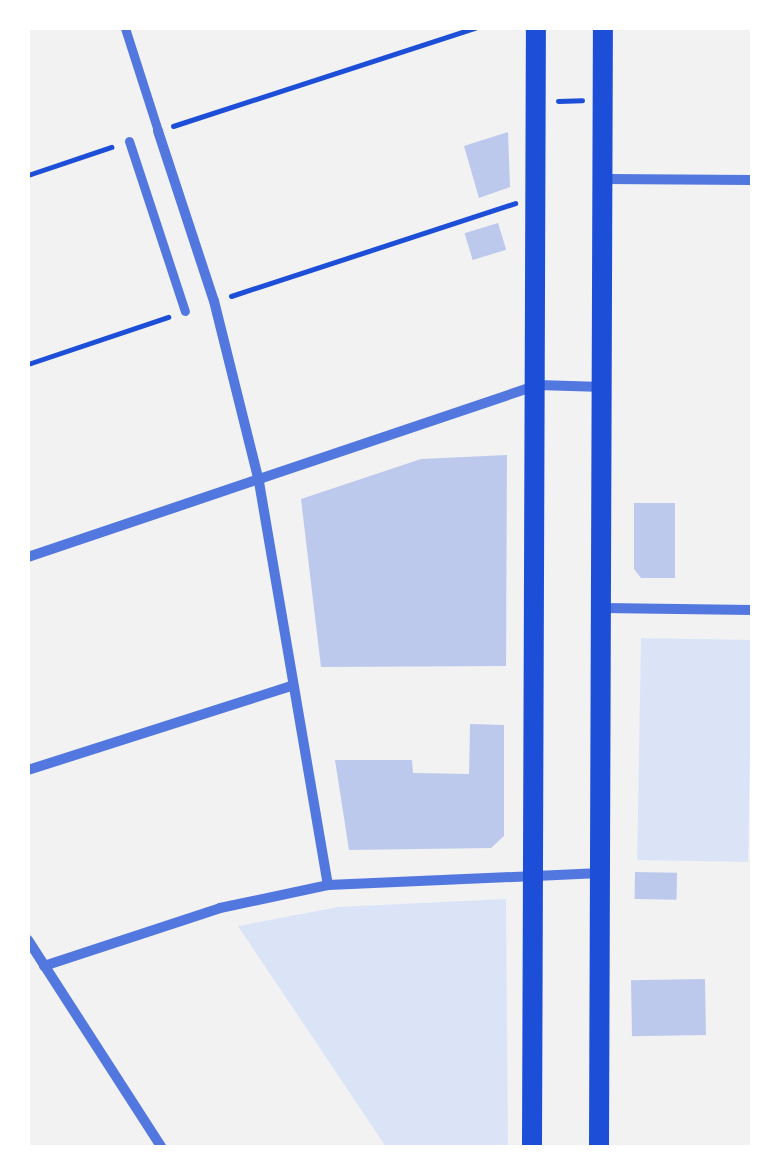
<!DOCTYPE html>
<style>
body{margin:0}
#map{position:relative;width:780px;height:1175px;overflow:hidden;background:#f2f2f2;font-family:Mulish,sans-serif}
div>[style]{position:absolute}
.green>*{inset:0;background:#dbe4f7;transform-origin:0 0}
.building>*{inset:0;background:#bdc9ec;transform-origin:0 0}
.path>*{height:5px;margin:-2.5px;padding:0 2.5px;transform-origin:2.5px;border-radius:2.5px;background:#1d4ed8}
.pedestrian>*{height:9px;margin:-4.5px;padding:0 4.5px;transform-origin:4.5px;border-radius:4.5px;background:#5277de}
.minor>*{height:10px;margin:-5px;padding:0 5px;transform-origin:5px;border-radius:5px;background:#5277de}
.secondary>*{height:20px;margin:-10px;padding:0 10px;transform-origin:10px;border-radius:10px;background:#1d4ed8}
span{translate:-50% -50%;white-space:nowrap;text-align:center;line-height:1.15;-webkit-text-stroke:10px #fff;paint-order:stroke}
.frame{position:absolute;inset:0;border:30px solid #fff;pointer-events:none}
</style>
<div id="map">
<div class="green">
<div style="left:641px;top:638px;width:111px;height:222px;rotate:1deg"></div>
<div style="clip-path:polygon(506px 899px,508px 1147px,386px 1147px,238px 926px,338px 907px)"></div>
</div>
<div class="building">
<div style="clip-path:polygon(508px 132px,510px 187px,479px 198px,464px 146px)"></div>
<div style="left:498px;top:223px;width:28px;height:35px;rotate:73deg"></div>
<div style="clip-path:polygon(507px 455px,506px 666px,321px 667px,301px 499px,421px 459px)"></div>
<div style="clip-path:polygon(634px 503px,675px 503px,675px 578px,641px 578px,634px 569px)"></div>
<div style="clip-path:polygon(470px 724px,504px 725px,504px 836px,491px 848px,349px 850px,335px 760px,412px 760px,413px 773px,469px 774px)"></div>
<div style="left:635px;top:872px;width:42px;height:27px;rotate:1deg"></div>
<div style="left:705px;top:979px;width:56px;height:74px;rotate:89deg"></div>
</div>
<div class="path">
<div style="left:558px;top:101px;width:24px;rotate:-2deg"></div>
<div style="left:173px;top:126px;width:318px;rotate:-18deg"></div>
<div style="left:28px;top:175px;width:88px;rotate:-18.6deg"></div>
<div style="left:231px;top:296px;width:299px;rotate:-18.1deg"></div>
<div style="left:28px;top:364px;width:148px;rotate:-18.6deg"></div>
</div>
<div class="pedestrian">
<div style="left:125px;top:28px;width:108px;rotate:72.2deg"></div>
<div style="left:129px;top:141px;width:179px;rotate:71.8deg"></div>
</div>
<div class="minor">
<div style="left:158px;top:131px;width:179px;rotate:71.8deg"></div>
<div style="left:214px;top:301px;width:187px;rotate:76deg"></div>
<div style="left:259px;top:482px;width:409px;rotate:80.3deg"></div>
<div style="left:607px;top:179px;width:145px;rotate:0.4deg"></div>
<div style="left:28px;top:557px;width:538px;rotate:-18.64deg"></div>
<div style="left:538px;top:385px;width:65px;rotate:1.8deg"></div>
<div style="left:603px;top:608px;width:149px;rotate:0.8deg"></div>
<div style="left:28px;top:770px;width:277px;rotate:-17.7deg"></div>
<div style="left:28px;top:940px;width:247px;rotate:57.2deg"></div>
<div style="left:44px;top:966px;width:185px;rotate:-18.2deg"></div>
<div style="left:220px;top:908px;width:110px;rotate:-12deg"></div>
<div style="left:328px;top:885px;width:273px;rotate:-2.5deg"></div>
</div>
<div class="secondary">
<div style="left:532px;top:1148px;width:1120px;rotate:-89.8deg"></div>
<div style="left:599px;top:1148px;width:1120px;rotate:-89.8deg"></div>
</div>
<div class="frame"></div>
</div>
